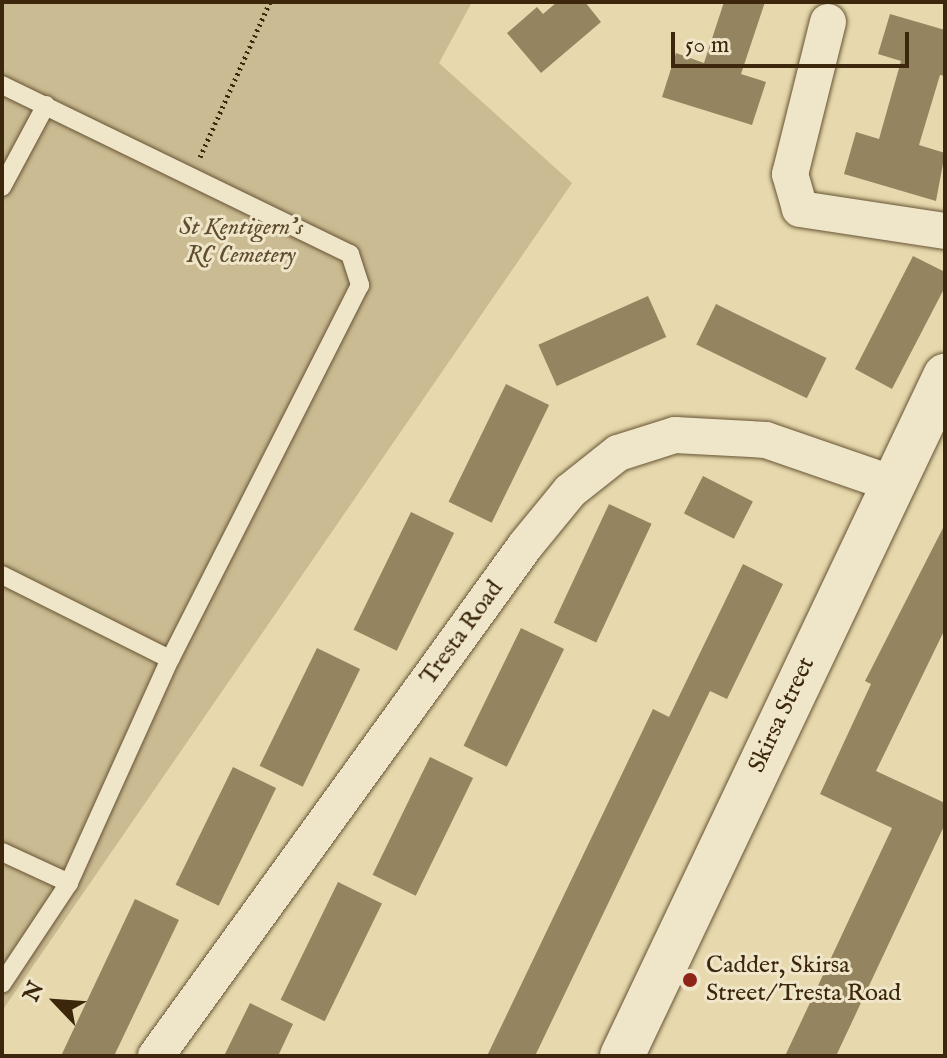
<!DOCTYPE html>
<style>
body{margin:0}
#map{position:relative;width:947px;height:1058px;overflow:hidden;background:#e7d9ad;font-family:"IM FELL English",serif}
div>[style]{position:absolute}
.green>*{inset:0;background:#cabb92}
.building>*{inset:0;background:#958460;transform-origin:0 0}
.path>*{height:5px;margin-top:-2.5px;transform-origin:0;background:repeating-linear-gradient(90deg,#3c270c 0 2px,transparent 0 6px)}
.roads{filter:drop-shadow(0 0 2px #675434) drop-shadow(0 0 2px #675434)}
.lane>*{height:18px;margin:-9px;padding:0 9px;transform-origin:9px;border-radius:9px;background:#efe6ca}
.street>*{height:36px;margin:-18px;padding:0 18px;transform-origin:18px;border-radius:18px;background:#efe6ca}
.secondary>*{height:44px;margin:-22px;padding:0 22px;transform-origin:22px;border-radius:22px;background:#efe6ca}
.dots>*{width:22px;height:22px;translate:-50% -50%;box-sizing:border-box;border:4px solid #efe6ca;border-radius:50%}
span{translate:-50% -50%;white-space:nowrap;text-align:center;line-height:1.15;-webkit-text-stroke:6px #efe6ca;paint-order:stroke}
.park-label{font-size:24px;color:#604c2e;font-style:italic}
.street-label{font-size:24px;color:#3c270c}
.poi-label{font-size:24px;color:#3c270c}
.left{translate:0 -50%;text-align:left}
.frame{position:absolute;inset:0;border:4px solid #3c270c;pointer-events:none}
.north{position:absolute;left:16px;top:962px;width:80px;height:80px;-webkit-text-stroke:6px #efe6ca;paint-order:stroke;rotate:295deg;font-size:22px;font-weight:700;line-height:32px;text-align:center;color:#3c270c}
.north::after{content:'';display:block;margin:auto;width:28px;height:36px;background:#3c270c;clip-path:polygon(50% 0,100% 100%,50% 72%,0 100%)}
.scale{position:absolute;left:671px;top:32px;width:238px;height:36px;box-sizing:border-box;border:4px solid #3c270c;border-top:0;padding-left:10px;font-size:24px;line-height:28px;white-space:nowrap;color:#3c270c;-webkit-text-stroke:6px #efe6ca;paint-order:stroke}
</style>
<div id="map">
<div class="green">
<div style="clip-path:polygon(2px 2px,472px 2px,439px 63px,572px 183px,2px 1011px)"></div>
</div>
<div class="building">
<div style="clip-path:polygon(557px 2px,585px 2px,601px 22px,541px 73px,507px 33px,537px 7px,543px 14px)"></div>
<div style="clip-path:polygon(724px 2px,765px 2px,741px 74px,766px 82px,752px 125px,662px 97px,676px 53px,704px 63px)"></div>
<div style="clip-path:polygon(890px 14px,945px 30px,945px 76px,940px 75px,919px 145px,945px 153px,936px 201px,844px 174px,856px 132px,879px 139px,901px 61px,878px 54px)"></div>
<div style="clip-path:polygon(913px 256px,945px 272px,945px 287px,892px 389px,855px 369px)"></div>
<div style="left:648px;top:296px;width:45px;height:120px;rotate:66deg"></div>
<div style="left:716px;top:304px;width:123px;height:45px;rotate:26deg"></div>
<div style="left:506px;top:384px;width:48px;height:131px;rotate:26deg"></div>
<div style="left:703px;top:476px;width:56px;height:42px;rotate:27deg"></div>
<div style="left:609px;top:504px;width:47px;height:131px;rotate:25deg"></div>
<div style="left:411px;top:512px;width:48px;height:131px;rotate:26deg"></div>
<div style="clip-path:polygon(945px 524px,945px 629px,876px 771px,945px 803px,945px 824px,836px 1056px,785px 1056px,892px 828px,820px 794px,871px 684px,865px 681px)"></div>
<div style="clip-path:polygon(743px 564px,783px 584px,727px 699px,710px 691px,535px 1056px,487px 1056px,653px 709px,669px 717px)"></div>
<div style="left:521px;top:628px;width:48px;height:131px;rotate:26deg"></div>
<div style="left:317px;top:648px;width:48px;height:131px;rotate:26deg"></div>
<div style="left:430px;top:757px;width:48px;height:131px;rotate:26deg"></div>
<div style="left:233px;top:767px;width:48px;height:131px;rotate:26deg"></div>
<div style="left:338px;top:882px;width:49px;height:131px;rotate:26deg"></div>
<div style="clip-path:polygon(135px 899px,179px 920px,114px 1056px,61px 1056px)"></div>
<div style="clip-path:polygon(250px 1003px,293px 1024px,278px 1056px,224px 1056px)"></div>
</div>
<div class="path">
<div style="left:200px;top:157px;width:170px;rotate:-65.7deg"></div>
</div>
<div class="roads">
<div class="lane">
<div style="left:2px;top:85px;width:387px;rotate:25.9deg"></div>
<div style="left:350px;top:254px;width:33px;rotate:72deg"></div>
<div style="left:360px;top:285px;width:419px;rotate:116.9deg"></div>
<div style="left:170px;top:659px;width:246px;rotate:114.3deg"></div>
<div style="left:69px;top:883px;width:121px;rotate:123.6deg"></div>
<div style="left:2px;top:187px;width:93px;rotate:-61.8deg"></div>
<div style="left:2px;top:575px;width:188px;rotate:26.6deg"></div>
<div style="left:2px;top:852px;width:74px;rotate:24.8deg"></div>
</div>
<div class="street">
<div style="left:828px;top:22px;width:157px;rotate:104deg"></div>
<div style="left:790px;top:174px;width:36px;rotate:74deg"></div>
<div style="left:800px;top:209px;width:147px;rotate:8.6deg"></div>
<div style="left:156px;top:1056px;width:629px;rotate:-54.11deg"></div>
<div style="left:525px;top:546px;width:71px;rotate:-50.7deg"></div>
<div style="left:570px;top:491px;width:61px;rotate:-38.4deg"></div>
<div style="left:618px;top:453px;width:60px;rotate:-17.5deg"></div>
<div style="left:675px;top:435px;width:91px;rotate:3.1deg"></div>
<div style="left:766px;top:440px;width:131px;rotate:19.1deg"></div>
</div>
<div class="secondary">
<div style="left:622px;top:1056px;width:753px;rotate:-64.59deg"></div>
</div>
</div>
<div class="dots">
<div style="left:690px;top:980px;background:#8f2418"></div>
</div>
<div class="park-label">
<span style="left:241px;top:242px">St Kentigern's<br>RC Cemetery</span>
</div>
<div class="street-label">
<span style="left:462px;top:633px;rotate:-54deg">Tresta Road</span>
<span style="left:782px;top:715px;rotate:-65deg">Skirsa Street</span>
</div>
<div class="poi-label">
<span class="left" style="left:706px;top:980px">Cadder, Skirsa<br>Street/ Tresta Road</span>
</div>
<div class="frame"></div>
<div class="north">N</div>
<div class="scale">50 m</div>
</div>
